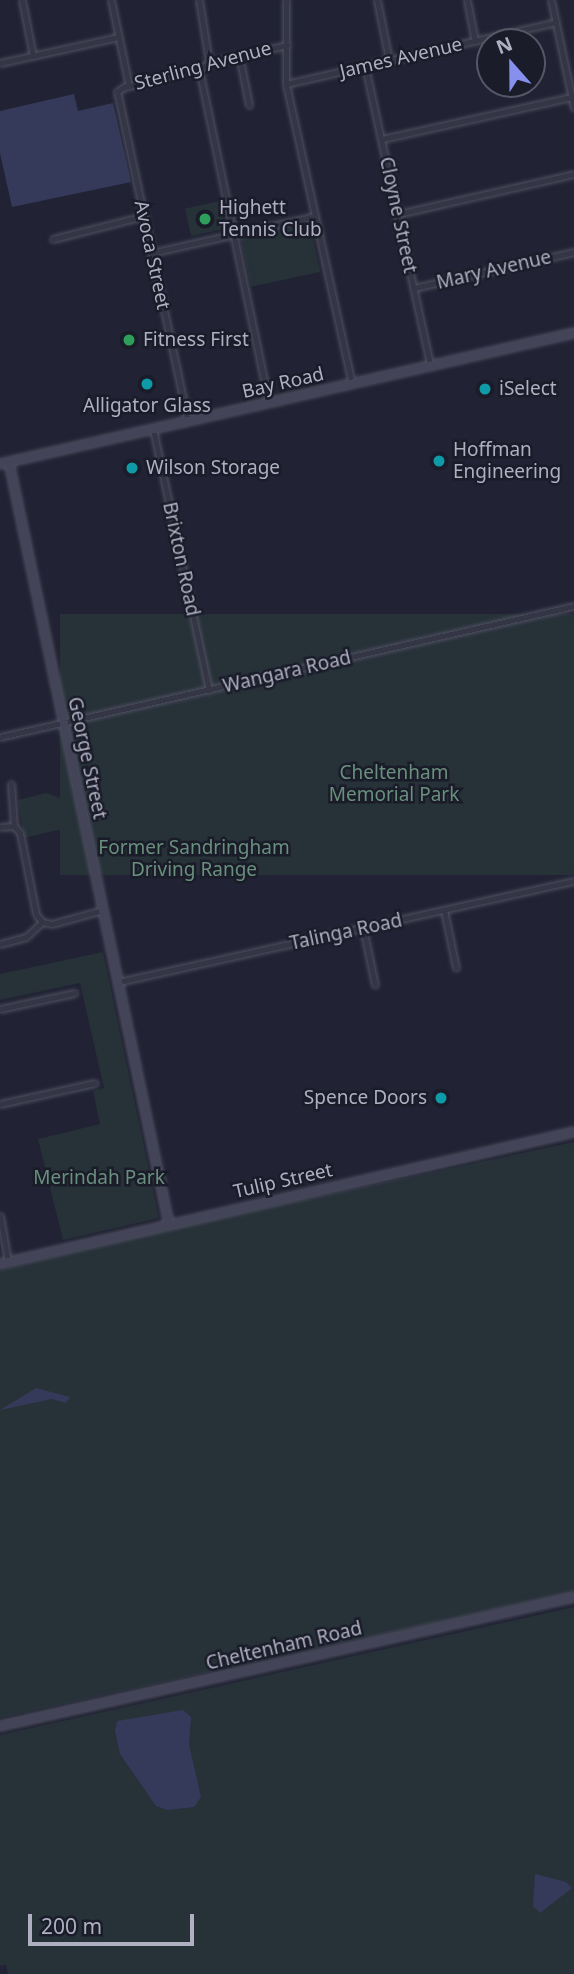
<!DOCTYPE html>
<style>
body{margin:0}
#map{position:relative;width:574px;height:1974px;overflow:hidden;background:#212334;font-family:"Noto Sans",sans-serif}
div>[style]{position:absolute}
.green>*{inset:0;background:#263138;transform-origin:0 0}
.water>*{inset:0;background:#363a5a}
.roads{filter:drop-shadow(0 0 2px #4f5060) drop-shadow(0 0 2px #4f5060)}
.street>*{height:5px;margin:-2.5px;padding:0 2.5px;transform-origin:2.5px;border-radius:2.5px;background:#343645}
.secondary>*{height:8px;margin:-4px;padding:0 4px;transform-origin:4px;border-radius:4px;background:#434457}
.dots>*{width:19px;height:19px;translate:-50% -50%;box-sizing:border-box;border:4px solid #1a1c29;border-radius:50%}
span{translate:-50% -50%;white-space:nowrap;text-align:center;line-height:1.15;-webkit-text-stroke:5px #1a1c29;paint-order:stroke}
.street-label{font-size:19px;color:#aeb0c2}
.poi-label{font-size:19px;color:#aeb0c2}
.left{translate:0 -50%;text-align:left}
.right{translate:-100% -50%;text-align:right}
.park-label{font-size:19px;color:#698f7d}
.north{position:absolute;left:476px;top:28px;width:70px;height:70px;box-sizing:border-box;background:#1a1c29;border:2px solid #555766;border-radius:50%;rotate:339deg;font-size:19px;font-weight:700;line-height:28px;text-align:center;color:#aeb0c2}
.north::after{content:'';display:block;margin:auto;width:24px;height:32px;background:#8890ed;clip-path:polygon(50% 0,100% 100%,50% 72%,0 100%)}
.scale{position:absolute;left:28px;top:1914px;width:166px;height:32px;box-sizing:border-box;border:4px solid #aeb0c2;border-top:0;padding-left:9px;font-size:21px;line-height:24px;white-space:nowrap;color:#aeb0c2;-webkit-text-stroke:5px #1a1c29;paint-order:stroke}
</style>
<div id="map">
<div class="green">
<div style="left:219px;top:201px;width:28px;height:35px;rotate:77deg"></div>
<div style="left:310px;top:224px;width:49px;height:71px;rotate:78deg"></div>
<div style="left:574px;top:614px;width:261px;height:514px;rotate:90deg"></div>
<div style="clip-path:polygon(46px 793px,70px 801px,75px 826px,24px 838px,18px 800px)"></div>
<div style="clip-path:polygon(103px 952px,159px 1218px,63px 1240px,38px 1139px,100px 1124px,93px 1091px,104px 1088px,80px 983px,0 1000px,0 974px)"></div>
<div style="clip-path:polygon(574px 1142px,574px 1592px,0 1718px,0 1270px,171px 1228px)"></div>
<div style="clip-path:polygon(574px 1607px,574px 1974px,8px 1974px,6px 1965px,0 1966px,0 1735px)"></div>
</div>
<div class="water">
<div style="clip-path:polygon(74px 94px,78px 111px,113px 103px,131px 182px,12px 207px,0 153px,0 111px)"></div>
<div style="clip-path:polygon(36px 1388px,70px 1397px,66px 1403px,52px 1399px,0 1410px)"></div>
<div style="clip-path:polygon(183px 1710px,191px 1717px,189px 1744px,201px 1797px,194px 1807px,167px 1810px,156px 1806px,120px 1754px,115px 1731px,117px 1721px)"></div>
<div style="clip-path:polygon(535px 1874px,566px 1882px,572px 1888px,540px 1913px,533px 1906px)"></div>
</div>
<div class="roads">
<div class="street">
<div style="left:22px;top:0;width:57px;rotate:78.9deg"></div>
<div style="left:111px;top:0;width:88px;rotate:78.2deg"></div>
<div style="left:199px;top:0;width:63px;rotate:80.8deg"></div>
<div style="left:286px;top:0;width:84px;rotate:90deg"></div>
<div style="left:286px;top:84px;width:307px;rotate:77.6deg"></div>
<div style="left:377px;top:0;width:61px;rotate:78.7deg"></div>
<div style="left:467px;top:0;width:42px;rotate:79deg"></div>
<div style="left:551px;top:0;width:110px;rotate:78deg"></div>
<div style="left:239px;top:55px;width:51px;rotate:78.7deg"></div>
<div style="left:0;top:63px;width:121px;rotate:-12.4deg"></div>
<div style="left:365px;top:66px;width:306px;rotate:77.7deg"></div>
<div style="left:199px;top:69px;width:341px;rotate:78.2deg"></div>
<div style="left:286px;top:84px;width:277px;rotate:-12.9deg"></div>
<div style="left:382px;top:139px;width:195px;rotate:-12.5deg"></div>
<div style="left:398px;top:214px;width:180px;rotate:-12.8deg"></div>
<div style="left:53px;top:239px;width:94px;rotate:-14.2deg"></div>
<div style="left:151px;top:253px;width:168px;rotate:-12.7deg"></div>
<div style="left:414px;top:288px;width:164px;rotate:-12.7deg"></div>
<div style="left:188px;top:422px;width:338px;rotate:-102.1deg"></div>
<div style="left:117px;top:92px;width:9px;rotate:-36deg"></div>
<div style="left:124px;top:87px;width:77px;rotate:-13.5deg"></div>
<div style="left:199px;top:69px;width:14px;rotate:-30deg"></div>
<div style="left:211px;top:62px;width:78px;rotate:-12.6deg"></div>
<div style="left:153px;top:429px;width:267px;rotate:77.9deg"></div>
<div style="left:0;top:737px;width:589px;rotate:-12.86deg"></div>
<div style="left:11px;top:784px;width:42px;rotate:85.9deg"></div>
<div style="left:0;top:827px;width:14px;rotate:-4deg"></div>
<div style="left:14px;top:826px;width:9px;rotate:49deg"></div>
<div style="left:20px;top:833px;width:83px;rotate:78.8deg"></div>
<div style="left:36px;top:914px;width:10px;rotate:53deg"></div>
<div style="left:42px;top:922px;width:10px;rotate:11deg"></div>
<div style="left:52px;top:924px;width:53px;rotate:-15.4deg"></div>
<div style="left:444px;top:910px;width:59px;rotate:78.3deg"></div>
<div style="left:363px;top:928px;width:58px;rotate:78.1deg"></div>
<div style="left:0;top:944px;width:27px;rotate:-15deg"></div>
<div style="left:26px;top:937px;width:22px;rotate:-43deg"></div>
<div style="left:118px;top:982px;width:467px;rotate:-12.5deg"></div>
<div style="left:0;top:1009px;width:76px;rotate:-12.2deg"></div>
<div style="left:0;top:1104px;width:97px;rotate:-12.5deg"></div>
<div style="left:0;top:1216px;width:47px;rotate:80.1deg"></div>
</div>
<div class="secondary">
<div style="left:9px;top:462px;width:779px;rotate:78.14deg"></div>
<div style="left:0;top:464px;width:589px;rotate:-12.86deg"></div>
<div style="left:0;top:1264px;width:589px;rotate:-12.95deg"></div>
<div style="left:0;top:1726px;width:588px;rotate:-12.67deg"></div>
</div>
</div>
<div class="dots">
<div style="left:205px;top:219px;background:#2e9e5b"></div>
<div style="left:129px;top:340px;background:#2e9e5b"></div>
<div style="left:147px;top:384px;background:#0f9aa8"></div>
<div style="left:485px;top:389px;background:#0f9aa8"></div>
<div style="left:439px;top:461px;background:#0f9aa8"></div>
<div style="left:132px;top:468px;background:#0f9aa8"></div>
<div style="left:441px;top:1098px;background:#0f9aa8"></div>
</div>
<div class="street-label">
<span style="left:401px;top:58px;rotate:-13deg">James Avenue</span>
<span style="left:203px;top:66px;rotate:-15deg">Sterling Avenue</span>
<span style="left:398px;top:215px;rotate:78deg">Cloyne Street</span>
<span style="left:152px;top:255px;rotate:78deg">Avoca Street</span>
<span style="left:494px;top:270px;rotate:-13deg">Mary Avenue</span>
<span style="left:283px;top:383px;rotate:-13deg">Bay Road</span>
<span style="left:181px;top:559px;rotate:78deg">Brixton Road</span>
<span style="left:287px;top:672px;rotate:-13deg">Wangara Road</span>
<span style="left:87px;top:758px;rotate:78deg">George Street</span>
<span style="left:346px;top:932px;rotate:-12deg">Talinga Road</span>
<span style="left:283px;top:1181px;rotate:-13deg">Tulip Street</span>
<span style="left:284px;top:1646px;rotate:-13deg">Cheltenham Road</span>
</div>
<div class="poi-label">
<span class="left" style="left:219px;top:219px">Highett<br>Tennis Club</span>
<span class="left" style="left:143px;top:340px">Fitness First</span>
<span class="left" style="left:499px;top:389px">iSelect</span>
<span style="left:147px;top:406px">Alligator Glass</span>
<span class="left" style="left:453px;top:461px">Hoffman<br>Engineering</span>
<span class="left" style="left:146px;top:468px">Wilson Storage</span>
<span class="right" style="left:427px;top:1098px">Spence Doors</span>
</div>
<div class="park-label">
<span style="left:394px;top:784px">Cheltenham<br>Memorial Park</span>
<span style="left:194px;top:859px">Former Sandringham<br>Driving Range</span>
<span style="left:99px;top:1178px">Merindah Park</span>
</div>
<div class="north">N</div>
<div class="scale">200 m</div>
</div>
